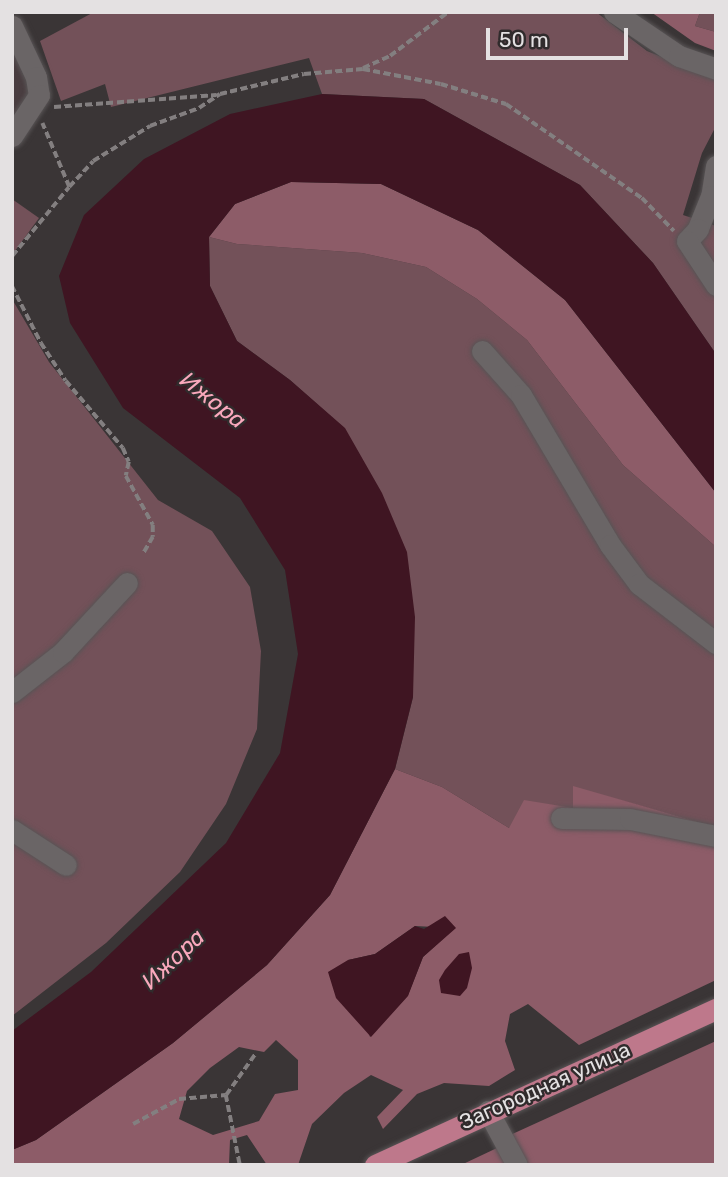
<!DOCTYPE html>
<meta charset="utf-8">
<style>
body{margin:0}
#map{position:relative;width:728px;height:1177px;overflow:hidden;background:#3a3536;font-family:Rubik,sans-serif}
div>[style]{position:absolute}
.built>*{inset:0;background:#493d40}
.green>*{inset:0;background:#735159}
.forest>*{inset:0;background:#8d5c68}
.water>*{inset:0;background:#3f1522}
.path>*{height:3.5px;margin-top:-1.75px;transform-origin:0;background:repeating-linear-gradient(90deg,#837f80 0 7px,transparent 0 10.5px)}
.roads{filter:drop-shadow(0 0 2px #585455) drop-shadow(0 0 2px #585455)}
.minor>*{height:21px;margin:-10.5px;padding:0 10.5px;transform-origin:10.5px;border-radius:10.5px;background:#6a6566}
.major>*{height:21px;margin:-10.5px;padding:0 10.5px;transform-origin:10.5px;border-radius:10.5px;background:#be788b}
span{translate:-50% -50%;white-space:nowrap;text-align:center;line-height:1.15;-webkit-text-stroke:5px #302b2c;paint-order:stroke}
.street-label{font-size:21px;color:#e4e1e2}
.water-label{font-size:23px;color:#f9a8bc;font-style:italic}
.frame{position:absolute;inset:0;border:14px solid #e4e1e2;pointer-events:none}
.scale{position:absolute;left:486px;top:28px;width:142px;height:32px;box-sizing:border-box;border:4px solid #e4e1e2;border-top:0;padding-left:9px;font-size:21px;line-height:24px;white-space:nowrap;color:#e4e1e2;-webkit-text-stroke:5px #302b2c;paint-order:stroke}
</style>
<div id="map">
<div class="built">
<div style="clip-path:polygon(12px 40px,32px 76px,29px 101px,12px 116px)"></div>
</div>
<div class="green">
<div style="clip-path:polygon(94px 12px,596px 12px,647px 51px,716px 79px,716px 126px,702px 153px,683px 215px,716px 226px,716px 354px,653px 263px,580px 185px,424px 99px,322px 94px,309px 58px,111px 107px,105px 84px,61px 101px,40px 41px)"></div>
<div style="clip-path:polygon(700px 12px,716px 12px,716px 32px,695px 26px)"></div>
<div style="clip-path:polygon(12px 199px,39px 218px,12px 255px)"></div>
<div style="clip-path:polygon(209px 237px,237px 244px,362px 253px,426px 267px,477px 299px,527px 340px,623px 465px,716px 547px,716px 827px,573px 787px,573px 808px,509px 828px,442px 787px,395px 769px,413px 697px,345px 429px,290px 380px,237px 341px,210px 286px)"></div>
<div style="clip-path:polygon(12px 299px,49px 362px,158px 500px,212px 531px,250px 587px,261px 651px,257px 729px,226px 804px,180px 872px,106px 943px,12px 1016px)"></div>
</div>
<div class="forest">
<div style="clip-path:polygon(651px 12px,700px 12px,695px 26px,716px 32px,716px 51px,695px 43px)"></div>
<div style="clip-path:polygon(291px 182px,381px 184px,478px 230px,565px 300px,716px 493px,716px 547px,623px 465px,527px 340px,477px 299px,426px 267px,362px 253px,237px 244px,209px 237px,235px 204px)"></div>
<div style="clip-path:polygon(evenodd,395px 769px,442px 787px,509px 828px,524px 800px,573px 808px,573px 786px,716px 827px,716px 980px,579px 1045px,528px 1004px,510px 1014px,505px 1041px,515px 1070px,489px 1086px,444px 1083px,417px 1094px,383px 1129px,377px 1117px,403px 1090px,371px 1075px,344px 1093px,312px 1124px,298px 1165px,267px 1165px,247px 1135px,230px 1140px,229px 1165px,12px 1165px,12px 1150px,36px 1140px,173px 1043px,267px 965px,330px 895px,395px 769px,415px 926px,455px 928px,423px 957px,408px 995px,370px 1037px,348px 960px,375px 954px,415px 926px,395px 769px,276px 1040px,298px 1060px,298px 1090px,275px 1094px,259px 1121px,213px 1135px,179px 1119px,187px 1091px,210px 1068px,239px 1047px,264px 1052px,276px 1040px)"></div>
<div style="clip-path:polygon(716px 1041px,716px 1165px,522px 1165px,506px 1137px)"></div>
<div style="clip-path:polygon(497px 1148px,507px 1165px,461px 1165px)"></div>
</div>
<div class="water">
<div style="clip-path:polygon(322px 94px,424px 99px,580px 185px,653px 263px,716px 354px,716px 493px,565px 300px,478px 230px,381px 184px,291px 182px,235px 204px,209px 237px,210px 286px,237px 341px,290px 380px,345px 428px,382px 493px,407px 552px,415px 617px,413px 697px,395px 769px,330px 895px,267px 965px,173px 1043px,36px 1140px,12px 1150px,12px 1031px,91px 972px,226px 843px,280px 753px,298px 654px,285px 570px,240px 498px,123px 408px,70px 323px,59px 276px,84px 215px,144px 159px,230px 114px)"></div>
<div style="clip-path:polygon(445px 916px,456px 928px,423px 957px,408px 996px,371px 1037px,336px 998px,328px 972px,348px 960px,375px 954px,415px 926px,424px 929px)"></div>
<div style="clip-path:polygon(469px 952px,472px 968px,467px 988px,460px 996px,441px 993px,439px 980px,445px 970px,459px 954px)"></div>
</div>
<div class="path">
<div style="left:363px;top:68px;width:30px;rotate:-24deg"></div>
<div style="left:390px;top:56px;width:73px;rotate:-37.2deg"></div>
<div style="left:54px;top:107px;width:163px;rotate:-4.2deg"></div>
<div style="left:69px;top:187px;width:35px;rotate:-47deg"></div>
<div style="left:93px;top:161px;width:67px;rotate:-31.6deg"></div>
<div style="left:150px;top:126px;width:52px;rotate:-20.2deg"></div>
<div style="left:199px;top:108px;width:25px;rotate:-34deg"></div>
<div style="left:220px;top:94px;width:86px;rotate:-13.4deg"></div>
<div style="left:304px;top:74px;width:59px;rotate:-4.8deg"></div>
<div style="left:363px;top:69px;width:79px;rotate:10.9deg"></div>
<div style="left:441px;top:84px;width:68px;rotate:17.1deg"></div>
<div style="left:506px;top:104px;width:165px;rotate:34.7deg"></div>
<div style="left:642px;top:198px;width:46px;rotate:45.9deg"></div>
<div style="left:12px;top:256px;width:89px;rotate:-50.4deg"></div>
<div style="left:69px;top:187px;width:69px;rotate:-112.9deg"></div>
<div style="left:12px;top:286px;width:64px;rotate:63deg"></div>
<div style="left:41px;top:343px;width:45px;rotate:56.7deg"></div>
<div style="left:66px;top:381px;width:88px;rotate:49.6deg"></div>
<div style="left:123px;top:448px;width:15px;rotate:67deg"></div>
<div style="left:129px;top:462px;width:14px;rotate:102deg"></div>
<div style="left:126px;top:476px;width:56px;rotate:61.1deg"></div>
<div style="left:153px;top:525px;width:12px;rotate:90deg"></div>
<div style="left:153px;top:537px;width:20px;rotate:120deg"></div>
<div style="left:226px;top:1095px;width:52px;rotate:-54.5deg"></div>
<div style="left:133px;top:1124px;width:52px;rotate:-28.5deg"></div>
<div style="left:179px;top:1099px;width:47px;rotate:-4.9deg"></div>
<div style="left:226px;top:1095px;width:71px;rotate:78.7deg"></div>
</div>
<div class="roads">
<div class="minor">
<div style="left:614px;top:12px;width:78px;rotate:34.1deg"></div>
<div style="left:679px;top:56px;width:39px;rotate:19deg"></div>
<div style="left:12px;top:26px;width:56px;rotate:64.8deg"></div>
<div style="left:36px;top:77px;width:18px;rotate:81deg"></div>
<div style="left:39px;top:95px;width:49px;rotate:123.4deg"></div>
<div style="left:716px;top:166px;width:30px;rotate:99deg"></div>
<div style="left:711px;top:196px;width:35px;rotate:112deg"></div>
<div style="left:698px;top:229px;width:16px;rotate:133deg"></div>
<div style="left:687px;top:241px;width:53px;rotate:56.6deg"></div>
<div style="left:482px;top:351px;width:59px;rotate:48.4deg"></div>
<div style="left:521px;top:395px;width:174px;rotate:59.3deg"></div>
<div style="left:610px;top:545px;width:49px;rotate:53.4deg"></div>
<div style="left:639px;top:584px;width:97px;rotate:37.5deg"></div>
<div style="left:12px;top:692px;width:65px;rotate:-38.1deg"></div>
<div style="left:63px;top:652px;width:94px;rotate:-47.2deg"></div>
<div style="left:561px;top:818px;width:69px;rotate:0.8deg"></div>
<div style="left:630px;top:819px;width:88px;rotate:11.2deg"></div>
<div style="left:12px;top:830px;width:64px;rotate:32.9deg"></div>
<div style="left:488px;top:1111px;width:61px;rotate:61.8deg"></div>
</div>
<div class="major">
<div style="left:375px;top:1165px;width:375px;rotate:-24.6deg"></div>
</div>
</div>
<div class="street-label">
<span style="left:545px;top:1086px;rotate:-24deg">Загородная улица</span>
</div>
<div class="water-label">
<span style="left:213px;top:400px;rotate:38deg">Ижора</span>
<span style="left:173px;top:959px;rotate:-43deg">Ижора</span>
</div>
<div class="frame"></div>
<div class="scale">50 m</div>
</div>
